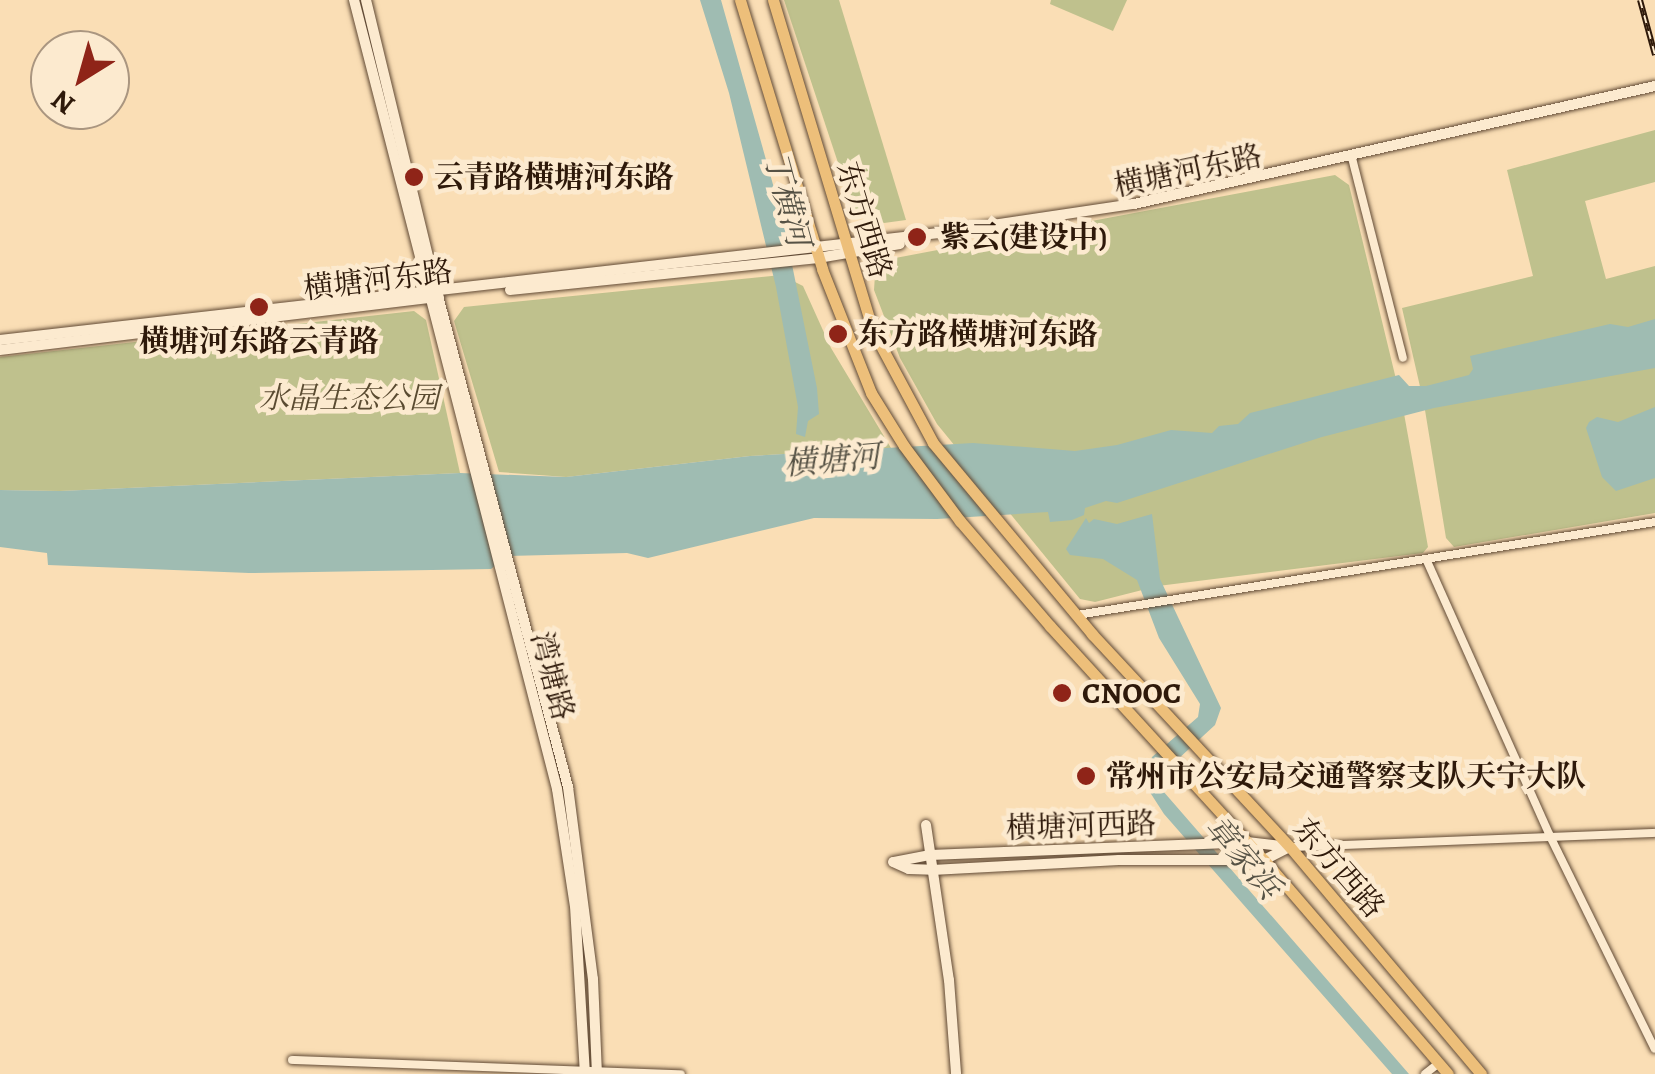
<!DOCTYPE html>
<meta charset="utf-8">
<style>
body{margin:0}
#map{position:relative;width:1655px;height:1074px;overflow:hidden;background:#fadeb5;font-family:Alegreya,"Noto Serif SC",serif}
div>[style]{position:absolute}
.green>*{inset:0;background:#bfc18d}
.water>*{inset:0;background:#9fbcb2}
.roads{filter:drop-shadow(0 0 2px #614a35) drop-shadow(0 0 2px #614a35)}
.street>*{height:8px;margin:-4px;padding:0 4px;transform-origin:4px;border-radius:4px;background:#fceacf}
.secondary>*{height:10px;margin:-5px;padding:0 5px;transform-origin:5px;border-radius:5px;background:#fceacf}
.primary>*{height:11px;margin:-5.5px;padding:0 5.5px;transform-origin:5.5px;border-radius:5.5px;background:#edbf7a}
.rail>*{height:6px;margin-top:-3px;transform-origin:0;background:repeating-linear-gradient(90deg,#fceacf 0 8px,#2e190a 0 16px);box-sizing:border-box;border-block:2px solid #2e190a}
.dots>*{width:28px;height:28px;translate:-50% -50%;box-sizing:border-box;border:5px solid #fceacf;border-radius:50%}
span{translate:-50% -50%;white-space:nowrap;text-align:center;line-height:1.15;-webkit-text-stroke:9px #fceacf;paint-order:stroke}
.street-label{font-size:30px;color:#2e190a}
.poi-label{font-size:30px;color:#2e190a;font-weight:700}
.left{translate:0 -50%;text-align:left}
.park-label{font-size:30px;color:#5a4b31;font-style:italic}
.water-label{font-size:32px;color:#565245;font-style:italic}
.north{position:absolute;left:30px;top:30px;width:100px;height:100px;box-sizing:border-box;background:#fceacf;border:2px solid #aa9680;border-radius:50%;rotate:217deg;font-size:28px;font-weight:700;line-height:40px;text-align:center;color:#2e190a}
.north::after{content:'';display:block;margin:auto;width:35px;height:45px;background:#8f2418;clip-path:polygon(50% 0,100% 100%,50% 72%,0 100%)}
</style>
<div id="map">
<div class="green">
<div style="clip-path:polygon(784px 0,839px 0,906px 220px,884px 223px,853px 208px)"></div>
<div style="clip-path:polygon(1051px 0,1127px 0,1113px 31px,1050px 4px)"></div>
<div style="clip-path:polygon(1655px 130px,1655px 182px,1585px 201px,1606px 279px,1655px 266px,1655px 513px,1454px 547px,1446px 538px,1424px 404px,1402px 308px,1533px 276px,1507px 170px)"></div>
<div style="clip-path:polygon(1335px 175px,1349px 185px,1403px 408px,1428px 547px,1423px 553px,1158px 586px,1095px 602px,1080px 599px,937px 424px,900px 358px,874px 290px,875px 275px,890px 259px)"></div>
<div style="clip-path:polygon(781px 275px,803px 286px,831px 348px,891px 448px,750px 456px,566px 477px,499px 472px,454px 321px,464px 307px)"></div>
<div style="clip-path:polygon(414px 311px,426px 320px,460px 473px,60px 491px,0 490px,0 357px)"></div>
</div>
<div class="water">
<div style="clip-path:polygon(700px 0,721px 0,783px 220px,817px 388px,819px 414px,808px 421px,805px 437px,796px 434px,798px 407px,776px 287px,729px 93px)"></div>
<div style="clip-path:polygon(1655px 319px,1655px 368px,1434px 408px,1322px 437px,1117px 503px,1106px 501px,1085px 508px,1084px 515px,1072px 520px,1050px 522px,1048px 512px,937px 519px,814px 518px,648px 558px,627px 553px,508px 556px,491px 569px,249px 573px,48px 565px,47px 553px,0 547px,0 490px,60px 491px,460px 473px,566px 477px,750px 456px,973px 443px,1075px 451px,1117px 445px,1171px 430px,1212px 433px,1219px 426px,1238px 424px,1250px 413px,1399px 375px,1409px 386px,1426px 386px,1469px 375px,1473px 369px,1470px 356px,1610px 324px,1628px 327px)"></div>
<div style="clip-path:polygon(1655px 407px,1655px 478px,1616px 491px,1602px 477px,1586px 428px,1589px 422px,1597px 417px,1618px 422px)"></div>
<div style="clip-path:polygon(1152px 514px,1160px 579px,1221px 708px,1215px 725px,1164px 772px,1160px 781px,1163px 791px,1409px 1074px,1392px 1074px,1164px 814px,1144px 783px,1152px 757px,1198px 717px,1200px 704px,1159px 638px,1137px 580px,1103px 559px,1070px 555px,1066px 549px,1086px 518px,1089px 523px,1094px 519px,1117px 524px)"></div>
</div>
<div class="roads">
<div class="street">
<div style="left:1352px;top:158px;width:206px;rotate:75.7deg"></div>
<div style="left:1427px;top:561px;width:301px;rotate:65.9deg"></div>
<div style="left:1550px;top:836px;width:237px;rotate:63.8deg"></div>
<div style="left:1077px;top:615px;width:585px;rotate:-9.14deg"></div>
<div style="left:1290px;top:847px;width:365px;rotate:-2.2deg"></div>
<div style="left:292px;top:1060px;width:389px;rotate:2.1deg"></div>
<div style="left:1425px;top:1074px;width:18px;rotate:-38deg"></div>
</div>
<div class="secondary">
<div style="left:354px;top:0;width:815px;rotate:75.57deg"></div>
<div style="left:557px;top:789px;width:118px;rotate:81.3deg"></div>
<div style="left:575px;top:906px;width:168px;rotate:86.6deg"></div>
<div style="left:366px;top:0;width:285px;rotate:76.4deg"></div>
<div style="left:433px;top:277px;width:528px;rotate:75.17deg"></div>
<div style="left:568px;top:787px;width:194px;rotate:82.6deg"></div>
<div style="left:593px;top:979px;width:95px;rotate:87.6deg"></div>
<div style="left:510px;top:290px;width:310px;rotate:-5.9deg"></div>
<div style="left:818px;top:258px;width:83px;rotate:-9.7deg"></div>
<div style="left:0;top:340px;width:945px;rotate:-6.5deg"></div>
<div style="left:939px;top:233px;width:197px;rotate:-8.5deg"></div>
<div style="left:1134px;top:204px;width:534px;rotate:-12.76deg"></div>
<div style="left:0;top:350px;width:442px;rotate:-6.9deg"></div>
<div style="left:926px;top:825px;width:157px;rotate:81.6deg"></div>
<div style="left:949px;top:980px;width:94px;rotate:85.7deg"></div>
<div style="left:893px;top:862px;width:17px;rotate:24deg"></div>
<div style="left:909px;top:869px;width:23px;rotate:2deg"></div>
<div style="left:932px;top:870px;width:187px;rotate:-3.1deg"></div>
<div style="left:1119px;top:860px;width:145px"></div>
<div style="left:1264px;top:860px;width:29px;rotate:-27deg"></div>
<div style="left:894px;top:862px;width:37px;rotate:-11deg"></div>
<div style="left:930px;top:855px;width:317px;rotate:-2.3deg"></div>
<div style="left:1247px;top:842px;width:43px;rotate:6.6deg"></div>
</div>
<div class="primary">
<div style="left:740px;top:0;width:281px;rotate:73deg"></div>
<div style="left:822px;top:269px;width:133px;rotate:68.4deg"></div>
<div style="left:871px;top:393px;width:62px;rotate:58.1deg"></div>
<div style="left:904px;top:446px;width:94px;rotate:53.3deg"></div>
<div style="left:960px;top:521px;width:138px;rotate:49.4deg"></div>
<div style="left:1050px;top:626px;width:317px;rotate:47.6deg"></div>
<div style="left:1264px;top:860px;width:282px;rotate:49.3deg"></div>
<div style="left:773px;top:0;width:346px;rotate:73.2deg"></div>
<div style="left:873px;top:331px;width:127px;rotate:61.8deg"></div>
<div style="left:933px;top:443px;width:249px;rotate:50.2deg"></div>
<div style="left:1092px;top:634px;width:291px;rotate:47.1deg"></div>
<div style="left:1290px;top:847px;width:297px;rotate:49.9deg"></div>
</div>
</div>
<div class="rail">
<div style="left:1640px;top:0;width:57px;rotate:74.7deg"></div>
</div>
<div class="dots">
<div style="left:414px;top:177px;background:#8f2418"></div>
<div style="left:917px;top:237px;background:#8f2418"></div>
<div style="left:259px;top:307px;background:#8f2418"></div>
<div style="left:838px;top:334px;background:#8f2418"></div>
<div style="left:1062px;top:693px;background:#8f2418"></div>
<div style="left:1086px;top:776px;background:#8f2418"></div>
</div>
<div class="street-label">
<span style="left:1188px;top:171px;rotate:-12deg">横塘河东路</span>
<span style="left:864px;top:220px;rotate:73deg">东方西路</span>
<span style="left:378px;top:280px;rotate:-7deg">横塘河东路</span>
<span style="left:552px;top:676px;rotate:75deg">湾塘路</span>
<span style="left:1081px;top:826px;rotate:-2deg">横塘河西路</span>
<span style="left:1339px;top:868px;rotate:49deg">东方西路</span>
</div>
<div class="poi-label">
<span class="left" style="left:434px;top:177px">云青路横塘河东路</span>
<span class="left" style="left:940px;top:237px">紫云(建设中)</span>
<span class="left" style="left:858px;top:334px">东方路横塘河东路</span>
<span style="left:259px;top:341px">横塘河东路云青路</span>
<span class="left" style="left:1082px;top:693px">CNOOC</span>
<span class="left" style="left:1106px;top:776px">常州市公安局交通警察支队天宁大队</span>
</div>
<div class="park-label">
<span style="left:349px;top:398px">水晶生态公园</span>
</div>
<div class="water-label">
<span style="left:787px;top:199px;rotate:75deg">丁横河</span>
<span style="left:832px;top:460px;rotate:-5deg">横塘河</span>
<span style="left:1243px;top:857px;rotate:50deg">章家浜</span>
</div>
<div class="north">N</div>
</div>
